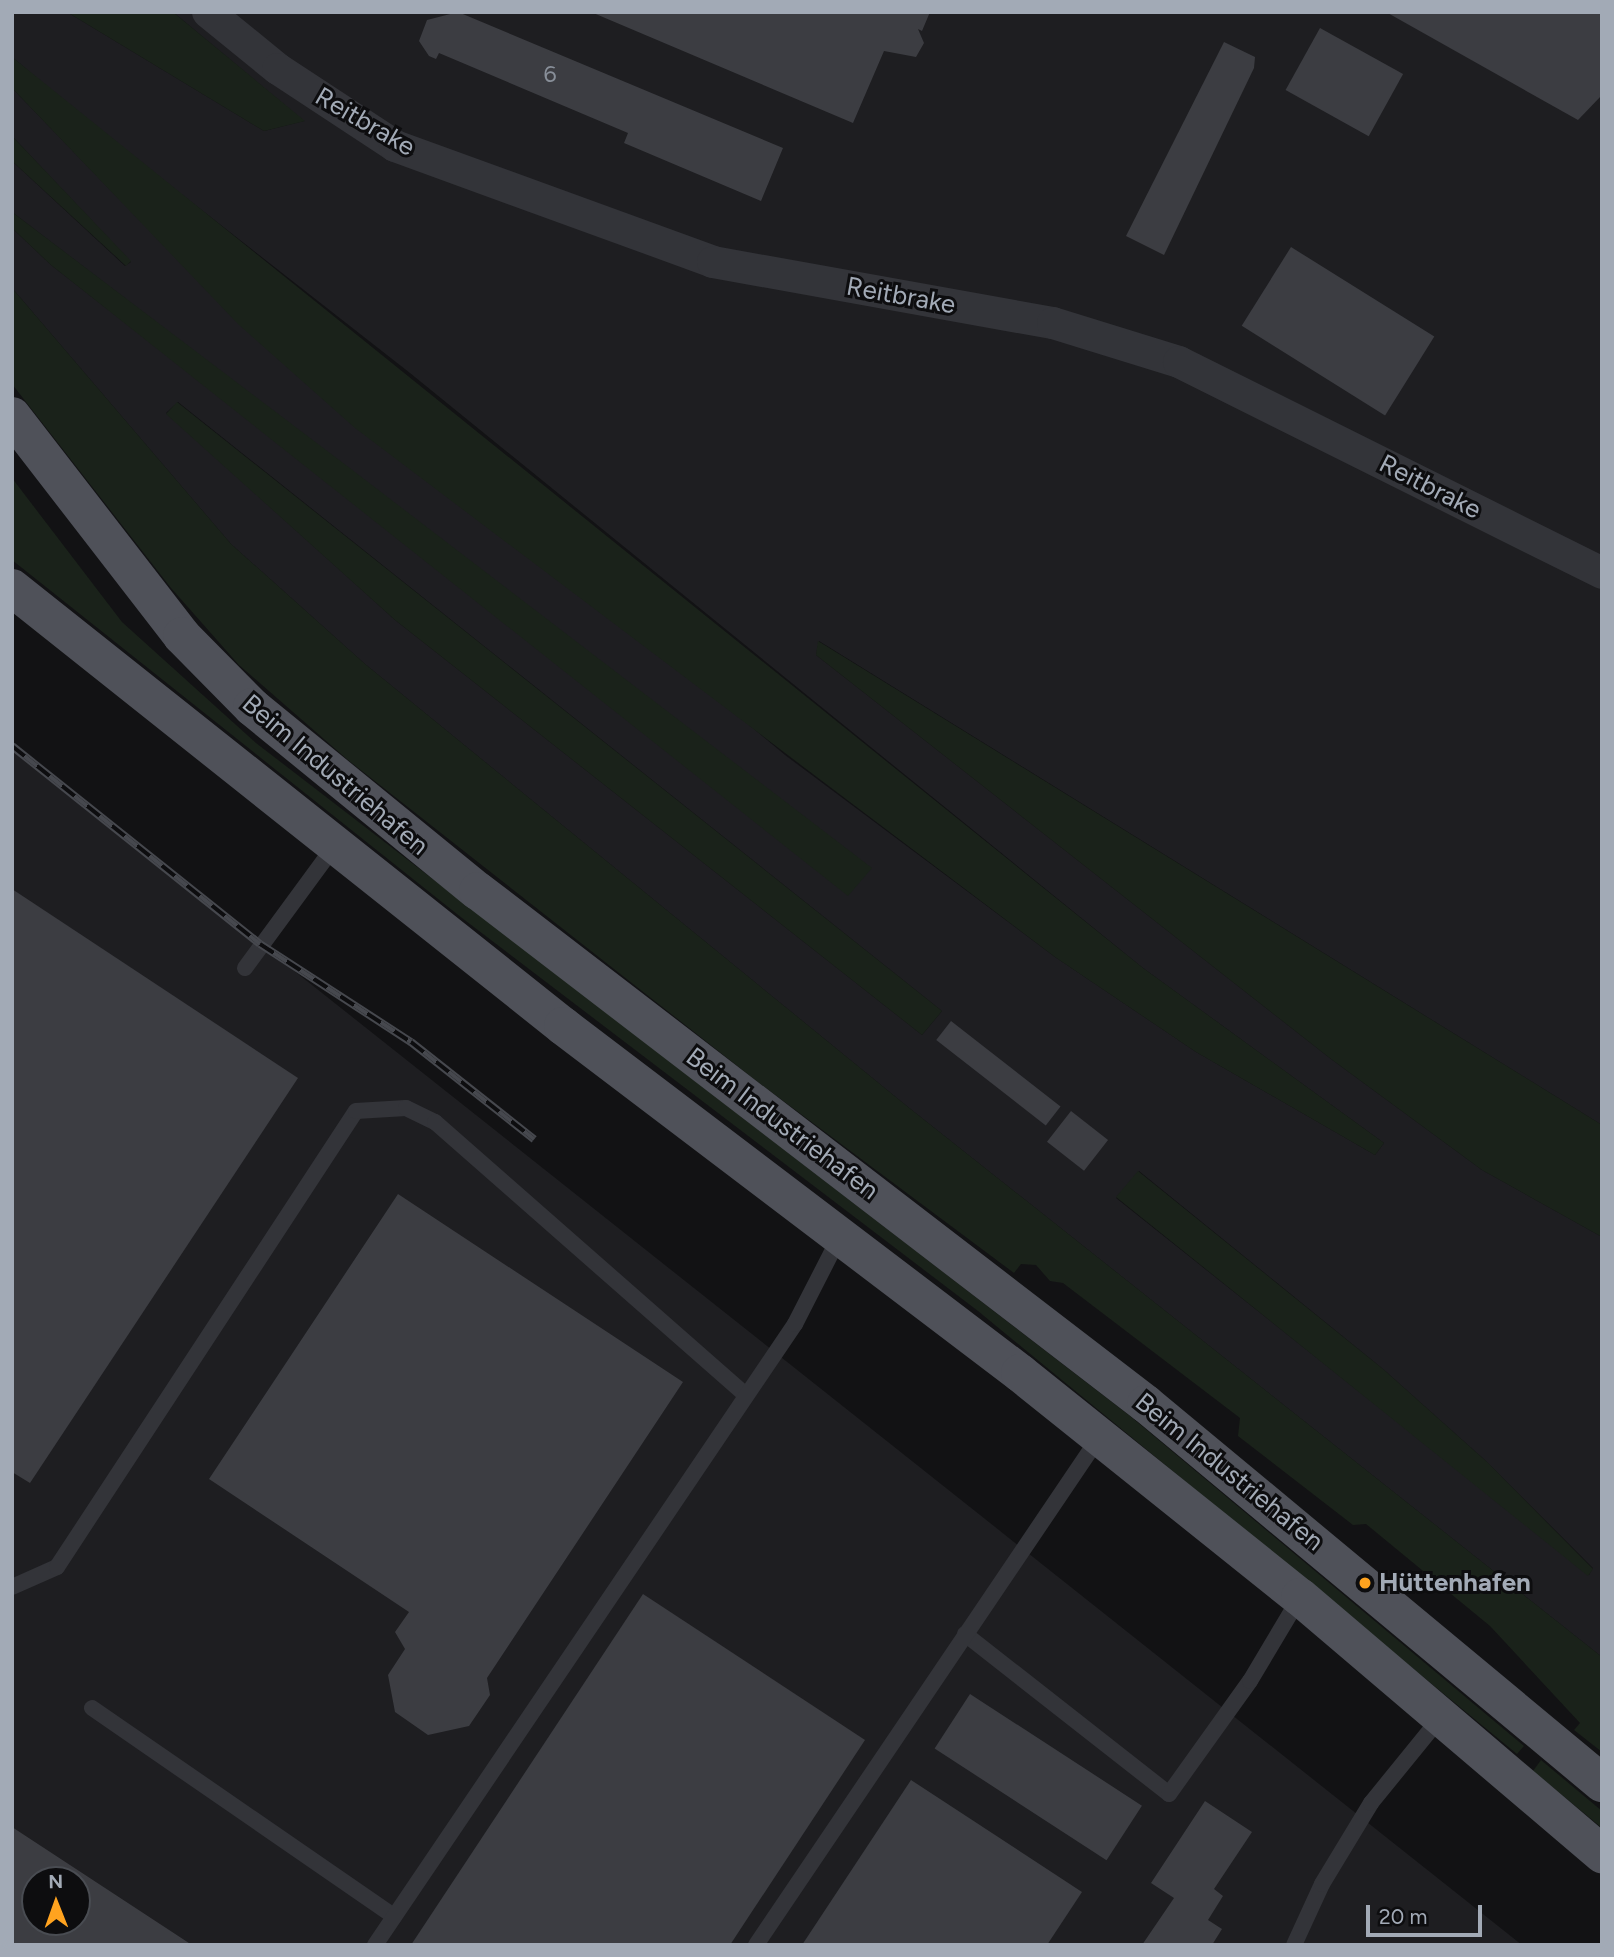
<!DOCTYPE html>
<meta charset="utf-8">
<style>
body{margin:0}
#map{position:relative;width:1614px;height:1957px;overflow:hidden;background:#121214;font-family:Figtree,sans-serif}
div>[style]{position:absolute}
.built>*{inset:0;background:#1e1e21}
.green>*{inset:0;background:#1a221a}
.building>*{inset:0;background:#3c3d42;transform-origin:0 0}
.lane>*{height:16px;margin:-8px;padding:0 8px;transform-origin:8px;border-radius:8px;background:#333439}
.street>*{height:32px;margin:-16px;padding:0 16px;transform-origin:16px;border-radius:16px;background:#333439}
.primary>*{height:38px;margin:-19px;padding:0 19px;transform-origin:19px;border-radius:19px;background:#4f5159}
.rail>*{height:8px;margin-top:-4px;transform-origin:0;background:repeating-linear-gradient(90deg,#0d0d0f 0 16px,#46484e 0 32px);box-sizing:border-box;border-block:2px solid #46484e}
.dots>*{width:19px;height:19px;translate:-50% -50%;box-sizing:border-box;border:4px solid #0d0d0f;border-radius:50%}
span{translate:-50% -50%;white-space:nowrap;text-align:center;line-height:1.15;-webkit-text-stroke:6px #0d0d0f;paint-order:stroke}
.number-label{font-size:23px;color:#888f99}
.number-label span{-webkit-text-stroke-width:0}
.street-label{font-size:26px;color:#a2aab6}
.poi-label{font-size:26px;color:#a2aab6;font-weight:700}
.left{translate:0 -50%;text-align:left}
.frame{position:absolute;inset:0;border:14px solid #a2aab6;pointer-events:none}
.north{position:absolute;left:21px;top:1866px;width:70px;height:70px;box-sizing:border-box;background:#0d0d0f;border:2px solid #494c52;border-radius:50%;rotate:359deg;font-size:19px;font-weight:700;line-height:28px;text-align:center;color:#a2aab6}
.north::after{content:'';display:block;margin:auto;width:24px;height:32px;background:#ffa31f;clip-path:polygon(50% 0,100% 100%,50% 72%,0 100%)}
.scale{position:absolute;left:1366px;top:1905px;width:116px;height:32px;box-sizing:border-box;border:4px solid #a2aab6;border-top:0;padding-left:9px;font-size:21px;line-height:24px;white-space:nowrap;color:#a2aab6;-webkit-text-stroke:5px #0d0d0f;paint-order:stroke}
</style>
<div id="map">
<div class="built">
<div style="clip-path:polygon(evenodd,12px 12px,67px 12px,264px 131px,304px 121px,173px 12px,1602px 12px,1602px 1125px,819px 641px,816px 655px,1331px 1059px,1482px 1170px,1602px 1237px,1602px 1657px,908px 1107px,365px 664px,231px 544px,12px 288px,12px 228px,51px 265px,450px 577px,871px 868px,12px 212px,12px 161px,125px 266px,131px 262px,12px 136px,12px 88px,120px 200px,785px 755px,1055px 957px,1196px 1052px,1375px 1155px,1384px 1143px,1143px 968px,410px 373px,93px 125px,12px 57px,12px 12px,178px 402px,942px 1011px,922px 1035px,395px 620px,166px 413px,178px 402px,12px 12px,1139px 1171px,1383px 1369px,1487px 1462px,1593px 1568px,1589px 1575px,1116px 1198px,1139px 1171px)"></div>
<div style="clip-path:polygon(evenodd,12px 747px,1522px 1945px,12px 1945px,12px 747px,35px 1880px,77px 1880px,77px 1922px,35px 1922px,35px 1880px)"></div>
</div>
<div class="green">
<div style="clip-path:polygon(67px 12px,173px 12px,305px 121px,264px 131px)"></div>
<div style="clip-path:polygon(12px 57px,1143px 968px,1384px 1143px,1375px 1155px,1196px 1052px,1055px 957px,355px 428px,238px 324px,12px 88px)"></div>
<div style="clip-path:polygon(12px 136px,131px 261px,126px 266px,12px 161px)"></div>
<div style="clip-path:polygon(12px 212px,351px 469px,872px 868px,848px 896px,51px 265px,12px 228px)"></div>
<div style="clip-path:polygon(12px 288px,231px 544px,365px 664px,908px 1107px,1602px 1657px,1602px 1752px,1574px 1730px,1580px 1723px,1490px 1626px,1366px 1524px,1353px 1525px,1238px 1436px,1240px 1418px,1063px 1283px,1050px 1281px,1036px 1265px,1021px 1264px,1014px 1273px,754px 1079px,348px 760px,239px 665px,171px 588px,12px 384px)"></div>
<div style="clip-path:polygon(177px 402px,942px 1011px,922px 1035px,395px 620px,166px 414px)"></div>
<div style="clip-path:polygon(12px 478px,122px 622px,256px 743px,1130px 1416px,1524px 1746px,1517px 1754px,978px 1311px,462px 918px,12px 560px)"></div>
<div style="clip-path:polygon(818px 641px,1602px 1125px,1602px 1237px,1482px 1170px,1331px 1059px,816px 655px)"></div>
<div style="clip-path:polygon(1138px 1171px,1383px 1369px,1487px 1462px,1593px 1569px,1588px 1576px,1116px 1197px)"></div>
<div style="clip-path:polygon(1541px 1760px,1602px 1811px,1602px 1828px,1533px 1771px)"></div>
</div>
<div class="building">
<div style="clip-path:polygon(458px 12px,783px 148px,761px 201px,624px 143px,628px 133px,439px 53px,436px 59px,429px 56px,419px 41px,427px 20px)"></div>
<div style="clip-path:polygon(591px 12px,930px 12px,922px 31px,918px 29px,924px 43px,916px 57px,884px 51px,853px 123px)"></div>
<div style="clip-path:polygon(1386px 12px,1602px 12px,1602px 95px,1578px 120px)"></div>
<div style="left:1320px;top:28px;width:95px;height:71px;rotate:29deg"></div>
<div style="clip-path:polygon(1224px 42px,1255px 57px,1254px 68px,1164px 255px,1126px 236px)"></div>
<div style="left:1291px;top:247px;width:169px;height:93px;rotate:32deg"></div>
<div style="clip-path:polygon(12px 889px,298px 1078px,30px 1483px,12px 1472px)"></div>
<div style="left:951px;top:1021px;width:139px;height:24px;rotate:38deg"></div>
<div style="left:1071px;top:1111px;width:47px;height:39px;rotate:38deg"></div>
<div style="clip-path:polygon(398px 1194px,683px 1382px,487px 1678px,490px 1695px,469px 1726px,428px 1735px,395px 1712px,388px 1675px,405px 1649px,395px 1632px,409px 1612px,209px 1479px)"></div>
<div style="clip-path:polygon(643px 1594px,865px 1740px,730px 1945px,411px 1945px)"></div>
<div style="left:970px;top:1694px;width:205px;height:65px;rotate:33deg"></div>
<div style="clip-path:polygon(911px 1780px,1082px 1892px,1047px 1945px,802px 1945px)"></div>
<div style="clip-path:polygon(1205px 1801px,1252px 1832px,1214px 1889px,1223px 1896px,1208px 1920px,1222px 1929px,1212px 1945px,1142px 1945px,1174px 1898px,1151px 1883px)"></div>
<div style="clip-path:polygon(evenodd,12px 1827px,192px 1945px,12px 1945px,12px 1827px,35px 1880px,77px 1880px,77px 1922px,35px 1922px,35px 1880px)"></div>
</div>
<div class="lane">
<div style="left:245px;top:968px;width:150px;rotate:-53.7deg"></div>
<div style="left:12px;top:1587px;width:49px;rotate:-24deg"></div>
<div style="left:57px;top:1567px;width:545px;rotate:-56.75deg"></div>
<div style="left:356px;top:1111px;width:50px;rotate:-3.4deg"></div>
<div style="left:406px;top:1108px;width:32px;rotate:26deg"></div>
<div style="left:435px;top:1122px;width:414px;rotate:41.3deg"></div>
<div style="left:965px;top:1634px;width:259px;rotate:38.1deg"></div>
<div style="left:1169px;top:1794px;width:139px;rotate:-54.4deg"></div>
<div style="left:1250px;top:1681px;width:98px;rotate:-59.2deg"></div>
<div style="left:92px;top:1708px;width:367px;rotate:34.6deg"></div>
<div style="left:375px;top:1945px;width:750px;rotate:-55.93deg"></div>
<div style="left:795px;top:1324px;width:99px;rotate:-62.9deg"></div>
<div style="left:756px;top:1945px;width:614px;rotate:-55.95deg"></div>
<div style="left:1294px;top:1945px;width:67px;rotate:-65.3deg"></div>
<div style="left:1322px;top:1884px;width:95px;rotate:-58.8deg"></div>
<div style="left:1371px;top:1803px;width:111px;rotate:-50.9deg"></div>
</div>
<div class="street">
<div style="left:208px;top:12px;width:90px;rotate:39.2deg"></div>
<div style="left:278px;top:69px;width:140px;rotate:33.3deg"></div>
<div style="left:395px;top:146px;width:338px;rotate:20deg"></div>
<div style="left:713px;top:262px;width:345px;rotate:10.2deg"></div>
<div style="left:1053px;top:323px;width:132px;rotate:17.2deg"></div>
<div style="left:1179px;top:362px;width:473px;rotate:26.5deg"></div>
</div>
<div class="primary">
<div style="left:12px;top:416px;width:278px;rotate:52.3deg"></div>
<div style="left:182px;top:636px;width:100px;rotate:45.4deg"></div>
<div style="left:252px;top:707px;width:291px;rotate:39.2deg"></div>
<div style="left:478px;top:891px;width:842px;rotate:37.52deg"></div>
<div style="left:1146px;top:1404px;width:593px;rotate:39.73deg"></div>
<div style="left:12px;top:588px;width:704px;rotate:38.48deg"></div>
<div style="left:563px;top:1026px;width:574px;rotate:37.21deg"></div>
<div style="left:1020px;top:1373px;width:359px;rotate:38.7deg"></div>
<div style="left:1300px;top:1597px;width:397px;rotate:40.4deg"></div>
</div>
<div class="rail">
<div style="left:12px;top:746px;width:317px;rotate:38.6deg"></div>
<div style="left:260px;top:944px;width:180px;rotate:33deg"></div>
<div style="left:411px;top:1042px;width:157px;rotate:38.3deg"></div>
</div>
<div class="dots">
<div style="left:1365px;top:1583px;background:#ffa31f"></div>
</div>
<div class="number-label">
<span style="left:550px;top:74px">6</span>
</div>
<div class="street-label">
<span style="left:365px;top:122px;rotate:30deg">Reitbrake</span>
<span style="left:901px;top:296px;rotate:10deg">Reitbrake</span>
<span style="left:1430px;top:487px;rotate:27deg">Reitbrake</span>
<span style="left:335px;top:775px;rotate:40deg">Beim Industriehafen</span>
<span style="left:782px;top:1124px;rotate:37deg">Beim Industriehafen</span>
<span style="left:1229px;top:1472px;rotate:39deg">Beim Industriehafen</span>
</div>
<div class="poi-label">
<span class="left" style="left:1379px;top:1583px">Hüttenhafen</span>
</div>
<div class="frame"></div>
<div class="north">N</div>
<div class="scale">20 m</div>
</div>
